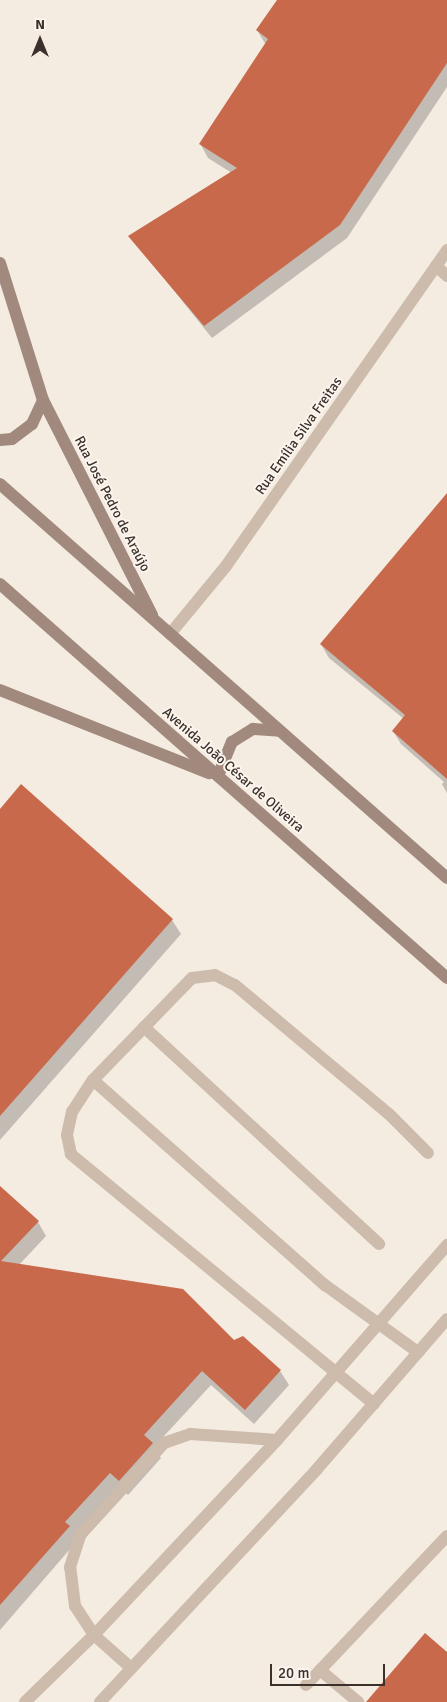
<!DOCTYPE html>
<meta charset="utf-8">
<style>
body{margin:0}
#map{position:relative;width:447px;height:1702px;overflow:hidden;background:#f4ebe1;font-family:Signika,sans-serif}
div>[style]{position:absolute}
.shadow>*{inset:0;background:#0003}
.building>*{inset:0;background:#c8694b}
.lane>*{height:12px;margin:-6px;padding:0 6px;transform-origin:6px;border-radius:6px;background:#cdbbac}
.street>*{height:12px;margin:-6px;padding:0 6px;transform-origin:6px;border-radius:6px;background:#cdbbac}
.secondary>*{height:12px;margin:-6px;padding:0 6px;transform-origin:6px;border-radius:6px;background:#a18a7d}
span{translate:-50% -50%;white-space:nowrap;text-align:center;line-height:1.15;-webkit-text-stroke:4px #fbf5ee;paint-order:stroke}
.street-label{font-size:14px;color:#3b302b}
.north{position:absolute;left:15px;top:15px;width:50px;height:50px;-webkit-text-stroke:4px #fbf5ee;paint-order:stroke;rotate:0deg;font-size:14px;font-weight:700;line-height:20px;text-align:center;color:#3b302b}
.north::after{content:'';display:block;margin:auto;width:18px;height:22px;background:#3b302b;clip-path:polygon(50% 0,100% 100%,50% 72%,0 100%)}
.scale{position:absolute;left:270px;top:1664px;width:115px;height:22px;box-sizing:border-box;border:2px solid #3b302b;border-top:0;padding-left:6px;font-size:15px;line-height:18px;white-space:nowrap;color:#3b302b;-webkit-text-stroke:4px #fbf5ee;paint-order:stroke}
</style>
<div id="map">
<div class="shadow">
<div style="clip-path:polygon(278px 0,447px 0,447px 87px,347px 238px,212px 338px,130px 236px,232px 173px,208px 158px,201px 145px,266px 45px,257px 30px)"></div>
<div style="clip-path:polygon(447px 495px,447px 793px,442px 784px,444px 782px,401px 744px,393px 731px,404px 719px,329px 658px,321px 644px)"></div>
<div style="clip-path:polygon(21px 786px,172px 920px,181px 934px,0 1140px,0 810px)"></div>
<div style="clip-path:polygon(0 1188px,38px 1222px,46px 1236px,19px 1265px,234px 1342px,243px 1337px,280px 1371px,289px 1385px,254px 1424px,211px 1385px,154px 1447px,161px 1458px,128px 1495px,119px 1487px,77px 1541px,0 1630px)"></div>
</div>
<div class="building">
<div style="clip-path:polygon(277px 0,447px 0,447px 63px,340px 225px,204px 326px,128px 236px,237px 168px,199px 144px,268px 39px,256px 30px)"></div>
<div style="clip-path:polygon(447px 493px,447px 779px,392px 731px,405px 715px,320px 644px)"></div>
<div style="clip-path:polygon(21px 784px,173px 919px,0 1116px,0 809px)"></div>
<div style="clip-path:polygon(0 1186px,39px 1221px,1px 1261px,183px 1289px,234px 1340px,243px 1336px,281px 1370px,245px 1410px,202px 1371px,144px 1435px,153px 1443px,119px 1481px,110px 1473px,65px 1522px,70px 1526px,0 1605px)"></div>
<div style="clip-path:polygon(425px 1633px,447px 1652px,447px 1702px,366px 1702px)"></div>
</div>
<div class="lane">
<div style="left:144px;top:1027px;width:320px;rotate:42.7deg"></div>
<div style="left:93px;top:1080px;width:310px;rotate:41.5deg"></div>
<div style="left:325px;top:1285px;width:115px;rotate:35.8deg"></div>
<div style="left:374px;top:1404px;width:393px;rotate:-140.5deg"></div>
<div style="left:71px;top:1154px;width:19px;rotate:-102deg"></div>
<div style="left:67px;top:1135px;width:24px;rotate:-78deg"></div>
<div style="left:72px;top:1112px;width:38px;rotate:-57deg"></div>
<div style="left:93px;top:1080px;width:142px;rotate:-45.9deg"></div>
<div style="left:192px;top:978px;width:23px;rotate:-7deg"></div>
<div style="left:215px;top:975px;width:22px;rotate:27deg"></div>
<div style="left:235px;top:985px;width:201px;rotate:40deg"></div>
<div style="left:389px;top:1114px;width:55px;rotate:45deg"></div>
<div style="left:130px;top:1667px;width:48px;rotate:-138.4deg"></div>
<div style="left:94px;top:1635px;width:35px;rotate:-123deg"></div>
<div style="left:75px;top:1606px;width:39px;rotate:-97deg"></div>
<div style="left:70px;top:1567px;width:35px;rotate:-72deg"></div>
<div style="left:81px;top:1534px;width:123px;rotate:-47.6deg"></div>
<div style="left:164px;top:1443px;width:28px;rotate:-19deg"></div>
<div style="left:190px;top:1434px;width:87px;rotate:3.9deg"></div>
<div style="left:320px;top:1670px;width:50px;rotate:40.1deg"></div>
<div style="left:306px;top:1685px;width:205px;rotate:-46.6deg"></div>
<div style="left:25px;top:1702px;width:96px;rotate:-44.2deg"></div>
<div style="left:94px;top:1635px;width:267px;rotate:-46.8deg"></div>
<div style="left:277px;top:1440px;width:259px;rotate:-48.9deg"></div>
<div style="left:100px;top:1702px;width:318px;rotate:-47deg"></div>
<div style="left:317px;top:1469px;width:198px;rotate:-49.1deg"></div>
</div>
<div class="street">
<div style="left:436px;top:266px;width:15px;rotate:42deg"></div>
<div style="left:170px;top:634px;width:88px;rotate:-50.5deg"></div>
<div style="left:226px;top:566px;width:386px;rotate:-55deg"></div>
</div>
<div class="secondary">
<div style="left:0;top:263px;width:144px;rotate:72.6deg"></div>
<div style="left:43px;top:400px;width:241px;rotate:63.1deg"></div>
<div style="left:0;top:440px;width:12px;rotate:-5deg"></div>
<div style="left:12px;top:439px;width:25px;rotate:-37deg"></div>
<div style="left:32px;top:424px;width:26px;rotate:-65deg"></div>
<div style="left:0;top:484px;width:596px;rotate:41.39deg"></div>
<div style="left:0;top:584px;width:596px;rotate:41.39deg"></div>
<div style="left:0;top:690px;width:225px;rotate:21.7deg"></div>
<div style="left:218px;top:776px;width:37px;rotate:-68deg"></div>
<div style="left:232px;top:742px;width:25px;rotate:-32deg"></div>
<div style="left:253px;top:729px;width:27px;rotate:4deg"></div>
</div>
<div class="street-label">
<span style="left:299px;top:436px;rotate:-55deg">Rua Emília Silva Freitas</span>
<span style="left:112px;top:504px;rotate:63deg">Rua José Pedro de Araújo</span>
<span style="left:233px;top:770px;rotate:41deg">Avenida João César de Oliveira</span>
</div>
<div class="north">N</div>
<div class="scale">20 m</div>
</div>
